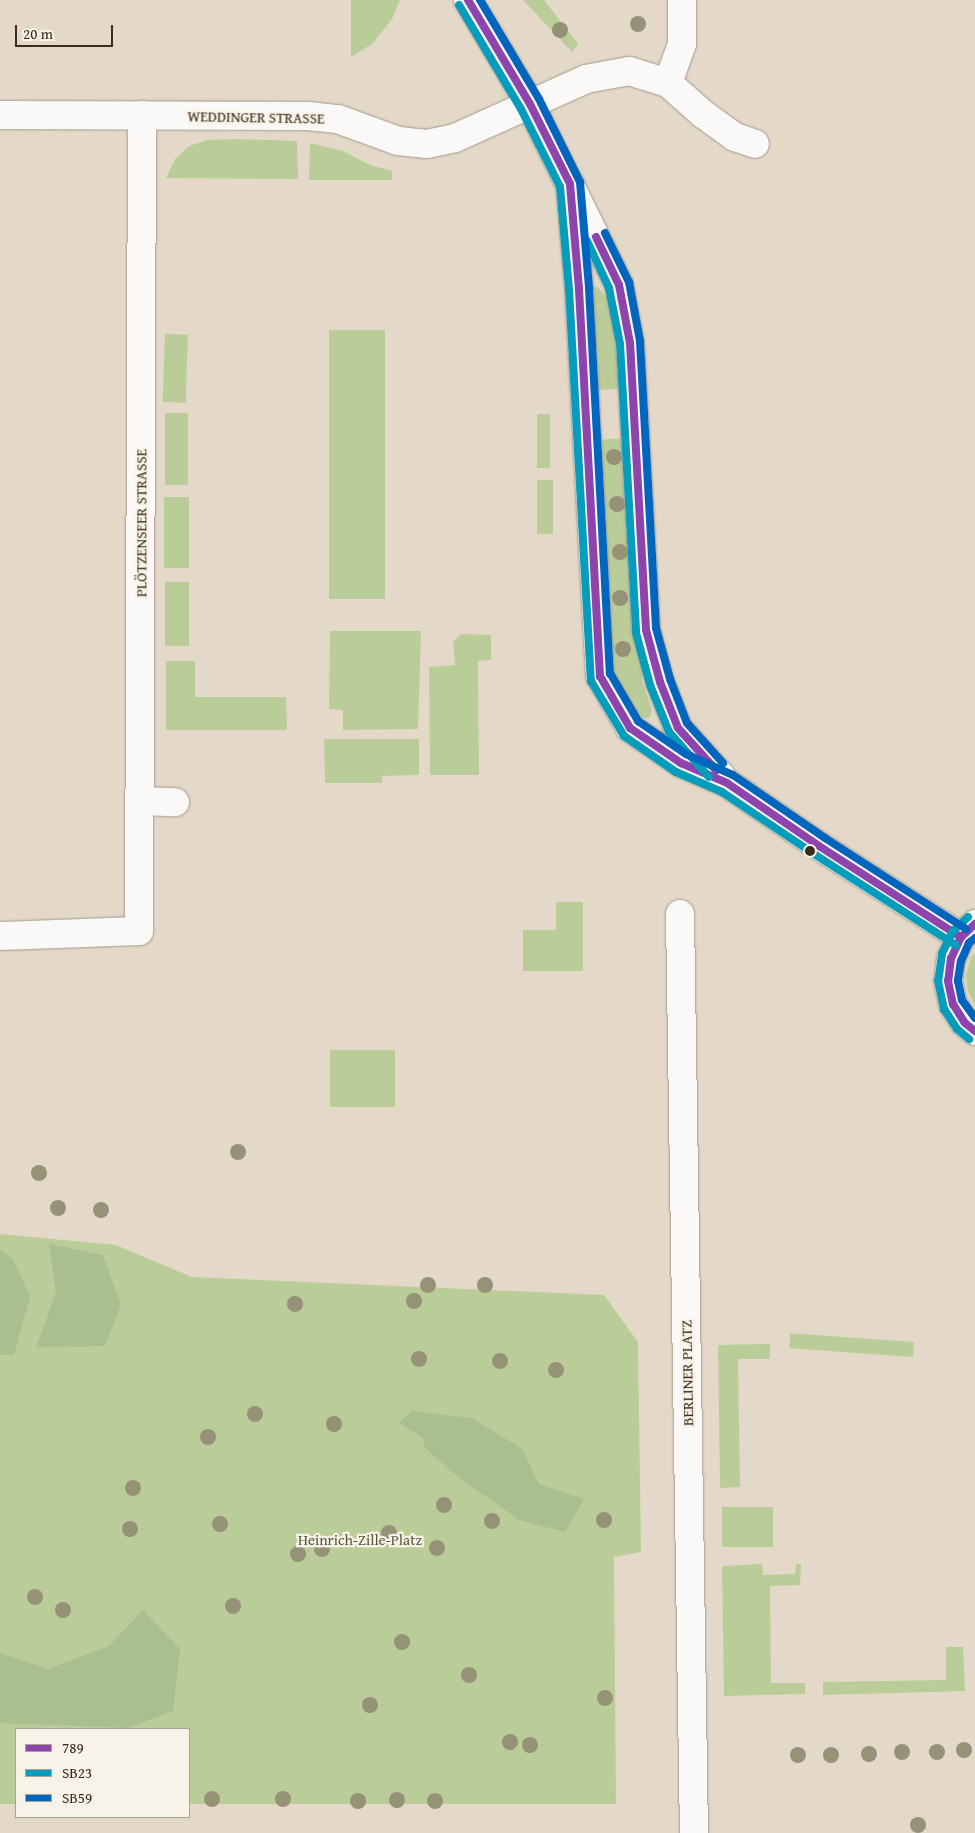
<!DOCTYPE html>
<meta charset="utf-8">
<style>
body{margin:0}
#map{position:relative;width:975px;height:1833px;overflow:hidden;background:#e4d9c8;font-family:"Gentium Book Plus",serif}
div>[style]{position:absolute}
.green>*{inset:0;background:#bacd98;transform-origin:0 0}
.forest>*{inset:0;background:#a9bf90}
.roads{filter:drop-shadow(0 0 1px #a49b8f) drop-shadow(0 0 1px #a49b8f)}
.minor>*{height:28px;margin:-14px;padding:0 14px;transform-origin:14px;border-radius:14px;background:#fbf9f7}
.bus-1>*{height:8px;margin:-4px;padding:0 4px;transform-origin:4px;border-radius:4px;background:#8e44ad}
.bus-2>*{height:8px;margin:-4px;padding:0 4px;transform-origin:4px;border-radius:4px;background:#069cbc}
.bus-3>*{height:8px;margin:-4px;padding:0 4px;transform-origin:4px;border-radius:4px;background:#0065bd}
.trees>*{width:16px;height:16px;margin:-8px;border-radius:50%;background:#969278}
.dots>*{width:14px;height:14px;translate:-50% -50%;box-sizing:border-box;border:2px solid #f7f3e8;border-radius:50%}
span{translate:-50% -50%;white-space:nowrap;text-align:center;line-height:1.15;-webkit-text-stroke:4.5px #f7f3e8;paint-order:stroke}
.street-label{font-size:15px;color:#3b2a1e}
.park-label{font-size:15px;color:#575837}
.legend{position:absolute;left:15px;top:1728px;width:175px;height:90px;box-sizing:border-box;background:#f7f3e8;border:1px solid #aca397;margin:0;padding:6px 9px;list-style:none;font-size:15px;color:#3b2a1e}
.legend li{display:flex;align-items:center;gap:10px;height:25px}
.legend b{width:25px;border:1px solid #aca397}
.scale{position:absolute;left:15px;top:25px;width:98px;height:22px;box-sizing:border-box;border:2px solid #3b2a1e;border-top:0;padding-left:6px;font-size:15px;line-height:18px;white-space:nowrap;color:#3b2a1e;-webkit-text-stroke:4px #f7f3e8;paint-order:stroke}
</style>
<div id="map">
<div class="green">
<div style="clip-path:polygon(351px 0,400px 0,392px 19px,372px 44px,351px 57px)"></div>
<div style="clip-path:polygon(523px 0,544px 0,578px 44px,572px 52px)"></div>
<div style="clip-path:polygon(235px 139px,297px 141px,298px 179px,166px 178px,175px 159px,189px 146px,208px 140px)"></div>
<div style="clip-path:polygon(310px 143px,343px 151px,370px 165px,392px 171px,392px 180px,309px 180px)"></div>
<div style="clip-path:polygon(593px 287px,597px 287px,606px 296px,613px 316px,624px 389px,595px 390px,589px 291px)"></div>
<div style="left:329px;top:330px;width:56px;height:269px"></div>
<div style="left:165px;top:334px;width:23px;height:68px;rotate:2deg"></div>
<div style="left:165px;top:413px;width:23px;height:72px"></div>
<div style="left:537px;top:414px;width:13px;height:54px"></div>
<div style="clip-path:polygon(626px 438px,635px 600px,643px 683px,652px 710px,650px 718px,642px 718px,624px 695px,613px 672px,598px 440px)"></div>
<div style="left:537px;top:480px;width:16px;height:54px"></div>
<div style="left:189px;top:497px;width:71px;height:25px;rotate:90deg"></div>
<div style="left:165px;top:582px;width:24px;height:64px"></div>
<div style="clip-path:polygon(330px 631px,421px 631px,418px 729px,343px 730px,343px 710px,329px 709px)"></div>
<div style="clip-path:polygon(461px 634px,491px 635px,491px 660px,478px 661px,479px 775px,430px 775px,429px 667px,455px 665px,453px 641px)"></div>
<div style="clip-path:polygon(166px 661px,195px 661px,195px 697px,286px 697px,287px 730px,166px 730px)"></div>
<div style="clip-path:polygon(324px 739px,419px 739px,419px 775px,382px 776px,382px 783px,325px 783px)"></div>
<div style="clip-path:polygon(556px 902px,583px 902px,583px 971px,523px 971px,523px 930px,556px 930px)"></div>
<div style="clip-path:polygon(975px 952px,975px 1005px,968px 992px,966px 976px,970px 960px)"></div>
<div style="left:330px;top:1050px;width:65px;height:57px"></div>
<div style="clip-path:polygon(0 1234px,116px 1245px,192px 1277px,604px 1295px,638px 1342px,641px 1552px,614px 1557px,616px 1804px,189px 1804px,189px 1729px,16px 1729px,16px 1804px,0 1804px)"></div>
<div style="left:914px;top:1342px;width:15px;height:124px;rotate:94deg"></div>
<div style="clip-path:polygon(770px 1344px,770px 1359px,738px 1359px,740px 1487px,720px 1488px,718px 1345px)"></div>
<div style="left:722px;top:1507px;width:51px;height:40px"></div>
<div style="clip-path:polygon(762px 1564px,763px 1575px,795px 1574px,796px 1564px,801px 1564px,800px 1585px,770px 1586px,771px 1683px,805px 1683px,805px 1694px,724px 1696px,722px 1566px)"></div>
<div style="clip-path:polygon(946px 1647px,963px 1647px,965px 1691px,823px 1695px,823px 1682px,946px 1680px)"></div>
</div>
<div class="forest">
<div style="clip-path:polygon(49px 1244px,103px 1255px,121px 1305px,105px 1346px,36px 1347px,56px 1293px)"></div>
<div style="clip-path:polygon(0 1250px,13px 1259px,30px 1297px,14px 1355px,0 1354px)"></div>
<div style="clip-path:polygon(411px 1411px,472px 1418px,522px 1449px,539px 1484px,584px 1499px,565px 1532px,519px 1520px,457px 1476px,424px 1447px,423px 1438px,399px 1423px)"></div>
<div style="clip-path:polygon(143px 1610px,180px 1649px,173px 1711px,128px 1728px,0 1723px,0 1653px,48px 1669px,109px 1646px)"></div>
</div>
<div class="roads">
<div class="minor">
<div style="left:468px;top:0;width:121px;rotate:59.2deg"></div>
<div style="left:530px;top:104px;width:202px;rotate:63.8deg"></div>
<div style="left:619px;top:285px;width:59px;rotate:79.3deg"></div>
<div style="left:630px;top:343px;width:287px;rotate:86.8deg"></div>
<div style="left:646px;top:630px;width:54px;rotate:74.9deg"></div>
<div style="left:660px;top:682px;width:49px;rotate:68.6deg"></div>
<div style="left:678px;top:728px;width:64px;rotate:48.1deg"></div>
<div style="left:668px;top:83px;width:41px;rotate:-70.3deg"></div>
<div style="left:682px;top:44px;width:44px;rotate:-90deg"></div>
<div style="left:0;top:115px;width:308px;rotate:0.2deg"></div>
<div style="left:308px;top:116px;width:30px;rotate:6deg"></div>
<div style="left:338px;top:119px;width:64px;rotate:20.1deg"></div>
<div style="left:398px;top:141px;width:29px;rotate:6deg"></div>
<div style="left:427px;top:144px;width:29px;rotate:-12deg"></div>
<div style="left:455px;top:138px;width:144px;rotate:-24.2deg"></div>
<div style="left:586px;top:79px;width:44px;rotate:-10.5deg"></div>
<div style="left:629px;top:71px;width:41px;rotate:17.1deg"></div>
<div style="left:668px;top:83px;width:47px;rotate:41.5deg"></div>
<div style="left:703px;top:114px;width:39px;rotate:36deg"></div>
<div style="left:735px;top:137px;width:21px;rotate:19deg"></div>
<div style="left:570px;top:184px;width:105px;rotate:85.1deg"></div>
<div style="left:579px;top:289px;width:388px;rotate:86.9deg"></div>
<div style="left:600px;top:676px;width:60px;rotate:60deg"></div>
<div style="left:630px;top:728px;width:62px;rotate:34.5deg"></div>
<div style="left:681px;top:763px;width:50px;rotate:23.5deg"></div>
<div style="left:727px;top:783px;width:112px;rotate:34.4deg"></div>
<div style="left:819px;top:846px;width:169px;rotate:32.7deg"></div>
<div style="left:140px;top:801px;width:35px;rotate:2deg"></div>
<div style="left:680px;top:914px;width:919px;rotate:89.13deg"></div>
<div style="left:975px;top:924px;width:19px;rotate:137deg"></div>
<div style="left:961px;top:937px;width:23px;rotate:115deg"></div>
<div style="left:951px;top:958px;width:23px;rotate:97deg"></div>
<div style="left:948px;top:981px;width:24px;rotate:78deg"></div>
<div style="left:953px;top:1004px;width:22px;rotate:58deg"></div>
<div style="left:965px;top:1023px;width:13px;rotate:39deg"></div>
<div style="left:0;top:936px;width:139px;rotate:-2.1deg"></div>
<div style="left:139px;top:931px;width:816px;rotate:-89.79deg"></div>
</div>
</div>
<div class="bus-1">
<div style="left:468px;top:0;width:121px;rotate:59.2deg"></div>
<div style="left:530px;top:104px;width:89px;rotate:63.4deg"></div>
<div style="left:570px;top:184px;width:105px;rotate:85.1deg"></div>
<div style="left:579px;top:289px;width:388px;rotate:86.9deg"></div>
<div style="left:600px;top:676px;width:60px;rotate:60deg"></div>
<div style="left:630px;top:728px;width:62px;rotate:34.5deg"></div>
<div style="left:681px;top:763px;width:50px;rotate:23.5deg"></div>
<div style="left:727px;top:783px;width:112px;rotate:34.4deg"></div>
<div style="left:819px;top:846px;width:169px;rotate:32.7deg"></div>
<div style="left:596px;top:237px;width:53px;rotate:64.4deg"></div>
<div style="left:619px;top:285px;width:59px;rotate:79.3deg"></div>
<div style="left:630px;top:343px;width:287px;rotate:86.8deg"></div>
<div style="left:646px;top:630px;width:54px;rotate:74.9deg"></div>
<div style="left:660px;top:682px;width:49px;rotate:68.6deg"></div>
<div style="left:678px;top:728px;width:57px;rotate:47.9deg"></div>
<div style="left:975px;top:924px;width:19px;rotate:137deg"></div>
<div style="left:961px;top:937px;width:23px;rotate:115deg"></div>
<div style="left:951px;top:958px;width:23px;rotate:97deg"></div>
<div style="left:948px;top:981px;width:24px;rotate:78deg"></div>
<div style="left:953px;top:1004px;width:22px;rotate:58deg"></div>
<div style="left:965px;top:1023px;width:13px;rotate:39deg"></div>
</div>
<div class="bus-2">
<div style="left:459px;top:5px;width:121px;rotate:59.2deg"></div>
<div style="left:521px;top:109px;width:87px;rotate:63.4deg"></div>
<div style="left:560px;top:187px;width:103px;rotate:85deg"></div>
<div style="left:569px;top:290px;width:392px;rotate:86.8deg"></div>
<div style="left:591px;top:681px;width:64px;rotate:59deg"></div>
<div style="left:624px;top:736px;width:63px;rotate:34.7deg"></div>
<div style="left:676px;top:772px;width:50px;rotate:23.5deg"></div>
<div style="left:722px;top:792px;width:111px;rotate:34deg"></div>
<div style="left:814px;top:854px;width:169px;rotate:32.7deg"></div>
<div style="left:587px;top:241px;width:52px;rotate:64.9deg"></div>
<div style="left:609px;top:288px;width:57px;rotate:78.9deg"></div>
<div style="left:620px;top:344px;width:289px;rotate:86.8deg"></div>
<div style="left:636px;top:633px;width:54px;rotate:74.9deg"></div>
<div style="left:650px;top:685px;width:51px;rotate:68deg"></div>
<div style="left:669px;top:732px;width:60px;rotate:48.4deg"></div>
<div style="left:968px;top:917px;width:21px;rotate:137deg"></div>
<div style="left:953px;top:931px;width:25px;rotate:116deg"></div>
<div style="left:942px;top:954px;width:27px;rotate:98deg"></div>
<div style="left:938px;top:981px;width:29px;rotate:78deg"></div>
<div style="left:944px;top:1009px;width:24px;rotate:57deg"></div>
<div style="left:957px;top:1029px;width:16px;rotate:40deg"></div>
</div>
<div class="bus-3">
<div style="left:480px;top:0;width:115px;rotate:59.2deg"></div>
<div style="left:539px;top:99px;width:93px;rotate:63.7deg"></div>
<div style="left:580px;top:182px;width:106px;rotate:85.1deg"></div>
<div style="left:589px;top:288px;width:386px;rotate:86.9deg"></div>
<div style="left:610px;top:673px;width:56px;rotate:59.7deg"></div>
<div style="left:638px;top:721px;width:58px;rotate:34.5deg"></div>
<div style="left:686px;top:754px;width:51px;rotate:24.1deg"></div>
<div style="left:733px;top:775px;width:112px;rotate:34.4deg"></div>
<div style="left:825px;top:838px;width:168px;rotate:32.8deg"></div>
<div style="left:605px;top:233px;width:55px;rotate:63.9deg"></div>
<div style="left:629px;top:282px;width:60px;rotate:79.4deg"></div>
<div style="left:640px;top:341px;width:287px;rotate:86.8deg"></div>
<div style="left:656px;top:628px;width:53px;rotate:74.6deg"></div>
<div style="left:670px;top:679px;width:47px;rotate:68.9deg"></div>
<div style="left:687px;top:723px;width:54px;rotate:48deg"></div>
<div style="left:975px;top:938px;width:8px;rotate:140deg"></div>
<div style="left:969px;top:943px;width:20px;rotate:114deg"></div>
<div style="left:961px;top:961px;width:20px;rotate:99deg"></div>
<div style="left:958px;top:981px;width:19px;rotate:78deg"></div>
<div style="left:962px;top:1000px;width:22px;rotate:54deg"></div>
</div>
<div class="trees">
<div style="left:638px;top:24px"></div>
<div style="left:560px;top:30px"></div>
<div style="left:614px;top:457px"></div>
<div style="left:617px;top:504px"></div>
<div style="left:620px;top:552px"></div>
<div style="left:620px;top:598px"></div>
<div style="left:623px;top:649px"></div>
<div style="left:238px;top:1152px"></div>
<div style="left:39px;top:1173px"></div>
<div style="left:58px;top:1208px"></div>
<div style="left:101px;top:1210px"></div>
<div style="left:428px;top:1285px"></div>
<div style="left:485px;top:1285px"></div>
<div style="left:414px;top:1301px"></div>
<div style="left:295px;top:1304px"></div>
<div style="left:419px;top:1359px"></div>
<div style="left:500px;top:1361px"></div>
<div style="left:556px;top:1370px"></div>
<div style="left:255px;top:1414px"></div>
<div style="left:334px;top:1424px"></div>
<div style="left:208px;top:1437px"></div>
<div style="left:133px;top:1488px"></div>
<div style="left:444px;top:1505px"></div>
<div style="left:604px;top:1520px"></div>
<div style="left:492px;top:1521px"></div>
<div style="left:220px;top:1524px"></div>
<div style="left:130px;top:1529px"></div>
<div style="left:389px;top:1533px"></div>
<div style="left:437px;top:1548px"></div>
<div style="left:322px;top:1549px"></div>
<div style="left:298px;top:1554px"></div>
<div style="left:35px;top:1597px"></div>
<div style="left:233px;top:1606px"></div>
<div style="left:63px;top:1610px"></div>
<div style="left:402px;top:1642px"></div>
<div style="left:469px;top:1675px"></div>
<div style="left:605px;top:1698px"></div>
<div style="left:370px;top:1705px"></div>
<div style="left:510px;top:1742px"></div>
<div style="left:530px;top:1745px"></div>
<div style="left:964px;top:1750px"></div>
<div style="left:902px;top:1752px"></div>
<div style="left:937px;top:1752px"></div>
<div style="left:869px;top:1754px"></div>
<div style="left:798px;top:1755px"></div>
<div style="left:831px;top:1755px"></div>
<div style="left:212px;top:1799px"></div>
<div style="left:283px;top:1799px"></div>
<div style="left:397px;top:1800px"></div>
<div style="left:358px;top:1801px"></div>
<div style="left:435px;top:1801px"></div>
<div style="left:918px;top:1825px"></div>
</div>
<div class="dots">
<div style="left:810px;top:851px;background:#3b2a1e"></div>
</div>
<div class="street-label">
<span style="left:256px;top:117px;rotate:1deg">WEDDINGER STRASSE</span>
<span style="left:141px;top:523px;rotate:-90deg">PLÖTZENSEER STRASSE</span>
<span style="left:687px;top:1373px;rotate:-91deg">BERLINER PLATZ</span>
</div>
<div class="park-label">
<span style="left:360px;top:1540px">Heinrich-Zille-Platz</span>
</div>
<ul class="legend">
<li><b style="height:6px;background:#8e44ad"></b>789</li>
<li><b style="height:6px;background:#069cbc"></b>SB23</li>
<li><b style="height:6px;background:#0065bd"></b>SB59</li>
</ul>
<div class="scale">20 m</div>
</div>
